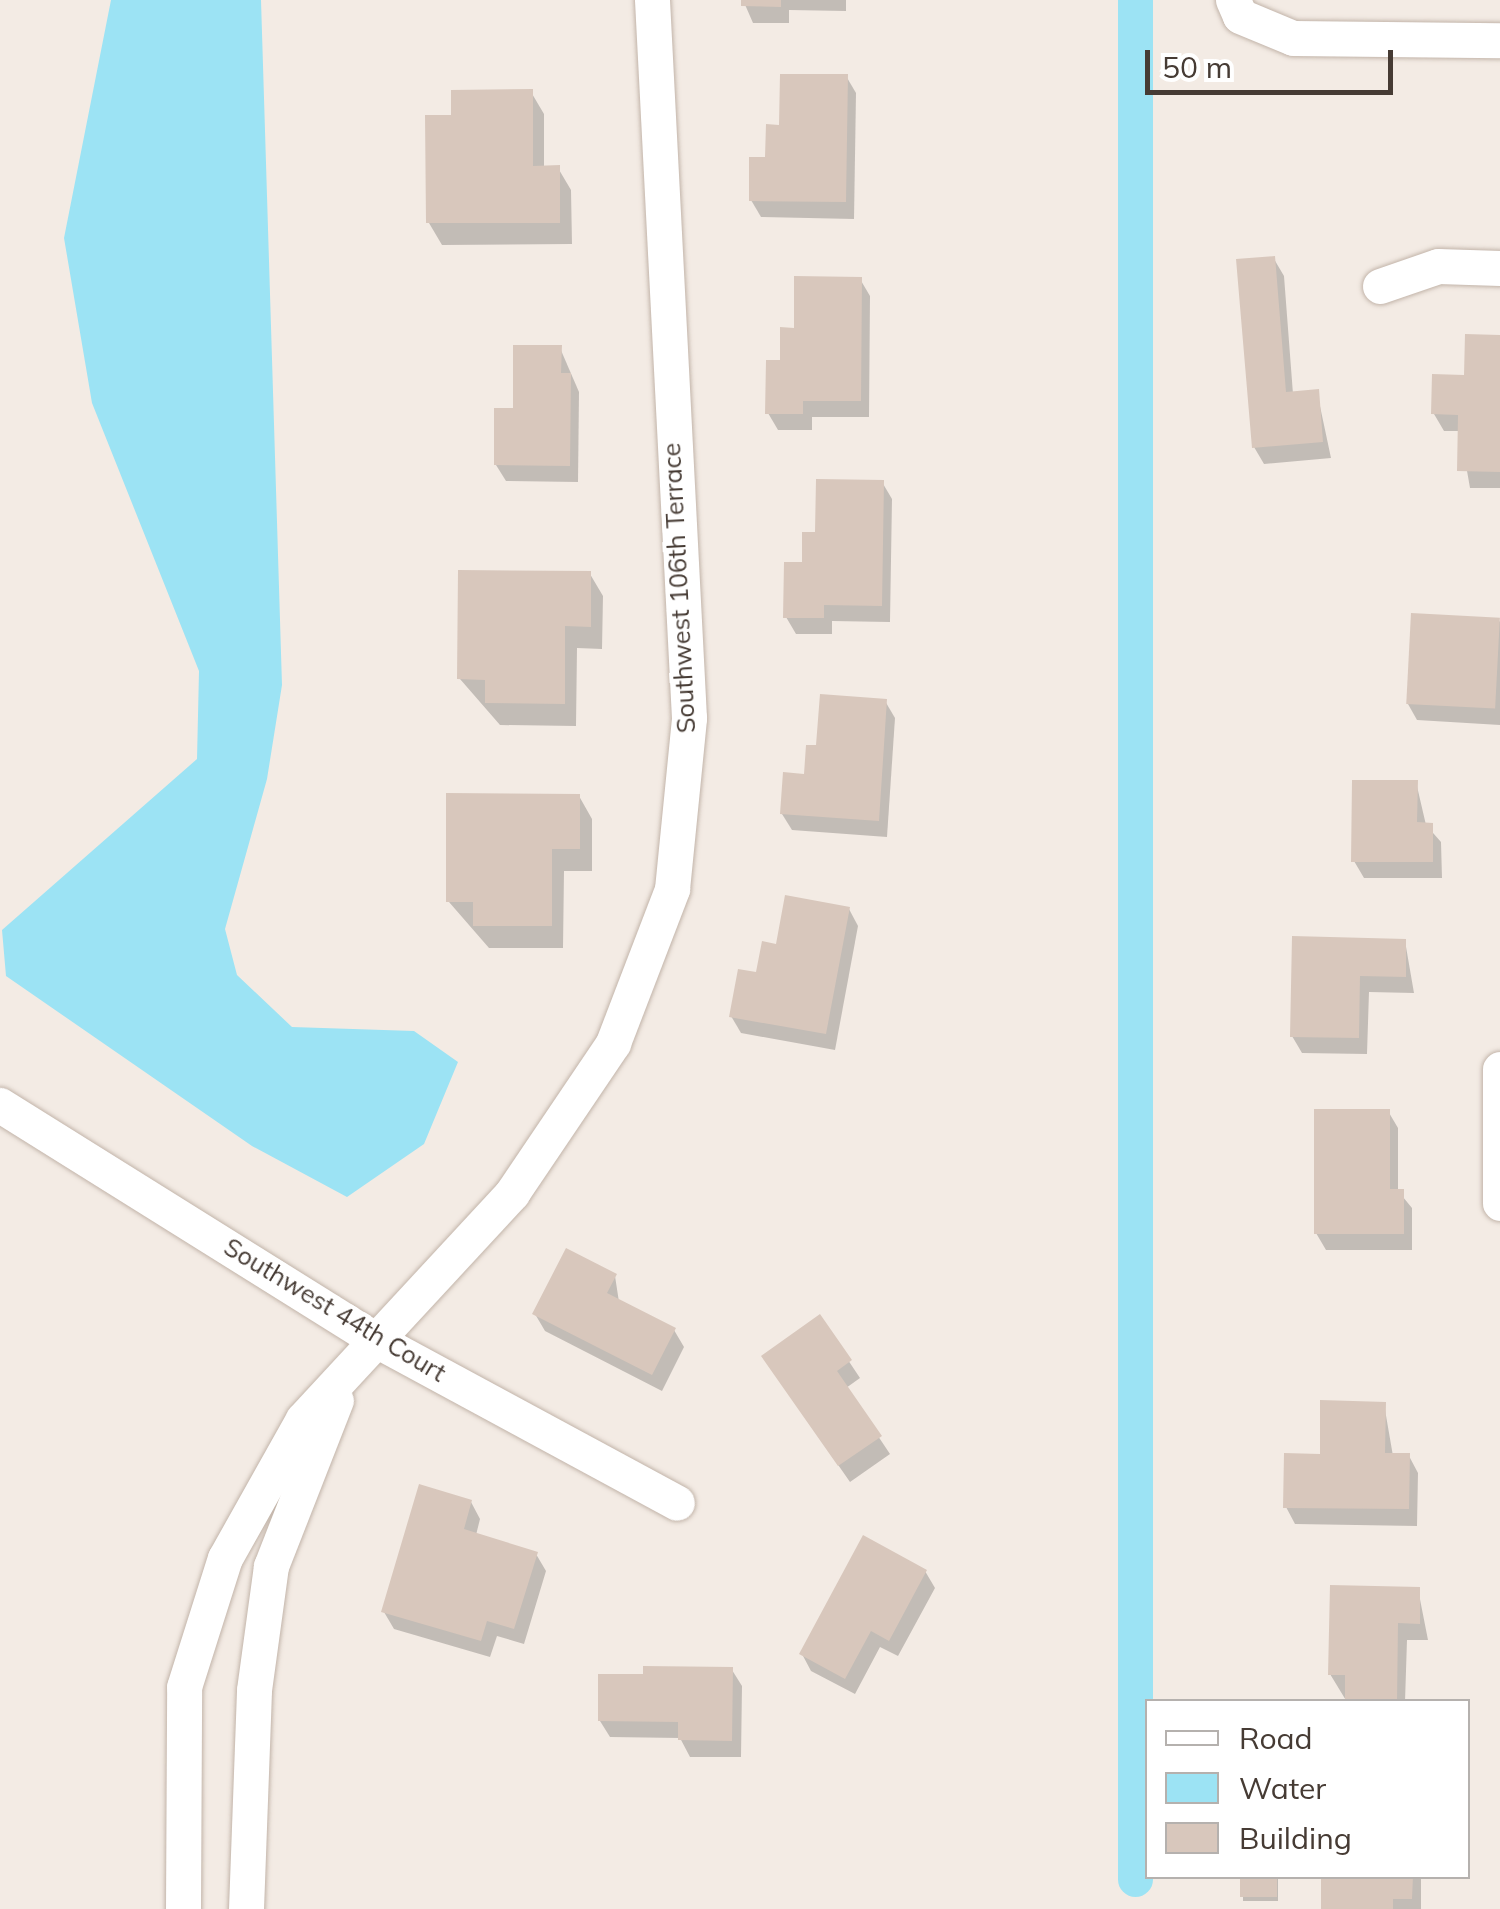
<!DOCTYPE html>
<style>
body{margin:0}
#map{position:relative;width:1500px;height:1909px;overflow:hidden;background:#f3ebe4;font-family:Mulish,sans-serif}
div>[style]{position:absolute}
.water>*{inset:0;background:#9ce3f4}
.shadow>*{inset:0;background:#0003;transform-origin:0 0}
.canal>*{height:35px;margin:-17.5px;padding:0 17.5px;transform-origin:17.5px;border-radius:17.5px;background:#9ce3f4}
.building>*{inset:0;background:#d8c7bc;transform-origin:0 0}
.roads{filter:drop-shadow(0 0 2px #c2b4a9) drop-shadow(0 0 2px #c2b4a9)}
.street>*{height:35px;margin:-17.5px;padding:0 17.5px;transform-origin:17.5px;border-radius:17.5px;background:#fff}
span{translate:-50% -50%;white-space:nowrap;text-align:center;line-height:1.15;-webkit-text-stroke:8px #fff;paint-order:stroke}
.street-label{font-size:25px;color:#463b34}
.legend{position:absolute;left:1145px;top:1699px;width:325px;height:180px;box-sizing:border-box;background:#fff;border:2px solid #b5b1ae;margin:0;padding:12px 18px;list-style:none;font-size:30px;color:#463b34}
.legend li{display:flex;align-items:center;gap:20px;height:50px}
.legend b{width:50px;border:2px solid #b5b1ae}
.scale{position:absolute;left:1145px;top:50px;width:248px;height:45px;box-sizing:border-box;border:5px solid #463b34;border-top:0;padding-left:12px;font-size:30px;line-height:35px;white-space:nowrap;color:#463b34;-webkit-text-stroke:8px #fff;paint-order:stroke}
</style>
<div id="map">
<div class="water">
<div style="clip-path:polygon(111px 0,261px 0,282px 685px,267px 779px,225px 929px,237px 975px,292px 1027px,414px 1031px,458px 1062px,424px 1144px,347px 1197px,252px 1146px,6px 976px,2px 930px,197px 759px,199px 671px,92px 403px,64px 238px)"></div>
</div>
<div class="shadow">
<div style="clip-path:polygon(743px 0,846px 0,846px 11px,789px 10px,789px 23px,753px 23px)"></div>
<div style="clip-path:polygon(846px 76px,856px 93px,854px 219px,761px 217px,751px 200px,781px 127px)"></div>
<div style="clip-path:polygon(531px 92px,544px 114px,544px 168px,558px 168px,571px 190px,572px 244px,442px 245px,429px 223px,454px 117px)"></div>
<div style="clip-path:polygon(1274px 259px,1284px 276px,1293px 394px,1317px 392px,1331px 458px,1264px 464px,1254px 447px)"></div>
<div style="clip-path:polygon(860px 279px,870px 296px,869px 417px,812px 417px,812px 430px,778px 430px,768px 413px,796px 331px)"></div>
<div style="clip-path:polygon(1500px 337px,1500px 488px,1470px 488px,1460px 431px,1444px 431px,1434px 414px)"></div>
<div style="clip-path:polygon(560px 348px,579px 392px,578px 482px,506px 481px,496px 465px,515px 411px)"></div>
<div style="clip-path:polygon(882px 482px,892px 499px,890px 622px,832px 621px,832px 634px,796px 634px,786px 617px,817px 534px)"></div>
<div style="clip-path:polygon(590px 574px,603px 596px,602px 649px,577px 648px,576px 726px,500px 725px,460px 679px)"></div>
<div style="clip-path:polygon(1500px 621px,1500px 725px,1417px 720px,1408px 704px)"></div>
<div style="clip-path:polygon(885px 701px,895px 718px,887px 837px,792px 830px,782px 814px,819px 748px)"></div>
<div style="clip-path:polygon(1416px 782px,1426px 825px,1441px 842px,1442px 878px,1364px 878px,1354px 861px)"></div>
<div style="clip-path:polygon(579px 796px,592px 819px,592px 871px,564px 871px,563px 948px,489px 948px,449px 902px)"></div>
<div style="clip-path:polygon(849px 909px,858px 926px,835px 1050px,741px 1033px,731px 1016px,778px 947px)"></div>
<div style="clip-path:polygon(1294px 939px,1405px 941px,1414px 993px,1369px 992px,1367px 1054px,1302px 1053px,1292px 1036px)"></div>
<div style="clip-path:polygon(1388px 1111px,1398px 1128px,1398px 1191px,1412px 1208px,1412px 1250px,1326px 1250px,1316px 1233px)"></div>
<div style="clip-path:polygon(615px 1276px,619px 1302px,674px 1330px,684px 1347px,662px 1391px,545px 1331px,535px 1314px)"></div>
<div style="clip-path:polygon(820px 1318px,860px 1378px,846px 1388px,890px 1454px,850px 1482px,774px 1373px)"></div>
<div style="clip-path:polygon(1384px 1404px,1393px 1456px,1409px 1456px,1418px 1473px,1417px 1526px,1295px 1524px,1286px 1507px,1322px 1456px)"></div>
<div style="clip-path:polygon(471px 1502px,480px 1519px,476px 1535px,536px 1554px,546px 1571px,524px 1644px,497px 1636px,490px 1657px,394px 1629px,384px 1612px)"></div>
<div style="clip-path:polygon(925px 1571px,935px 1588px,898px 1656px,880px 1647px,855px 1694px,811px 1671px,802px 1654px)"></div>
<div style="clip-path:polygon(1418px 1589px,1428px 1640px,1407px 1640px,1405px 1702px,1347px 1702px,1330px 1674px)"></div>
<div style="clip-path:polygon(732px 1670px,742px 1686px,741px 1757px,690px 1757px,680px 1738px,610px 1737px,600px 1721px)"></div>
<div style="left:1243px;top:1876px;width:35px;height:25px"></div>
<div style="left:1324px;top:1876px;width:97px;height:33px"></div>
</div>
<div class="canal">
<div style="left:1135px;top:0;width:1879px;rotate:90deg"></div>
</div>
<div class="building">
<div style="clip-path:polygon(741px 0,781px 0,781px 7px,741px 6px)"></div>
<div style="clip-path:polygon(780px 74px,848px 74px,846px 202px,749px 201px,749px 157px,765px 157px,766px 124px,779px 125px)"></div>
<div style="clip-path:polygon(533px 89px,533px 166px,560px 165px,560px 223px,426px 223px,425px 115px,451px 115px,451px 90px)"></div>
<div style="clip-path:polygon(1275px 256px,1286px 392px,1319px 389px,1323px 442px,1252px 448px,1236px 259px)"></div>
<div style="clip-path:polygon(794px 276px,862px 277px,861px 401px,803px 401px,803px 414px,765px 414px,766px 360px,780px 360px,780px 327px,794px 328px)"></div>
<div style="clip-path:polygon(1465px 334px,1500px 335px,1500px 472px,1457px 471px,1458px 415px,1431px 414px,1432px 374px,1464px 375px)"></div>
<div style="clip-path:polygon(513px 345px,562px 345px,561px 373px,571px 373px,570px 466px,494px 465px,494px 408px,513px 408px)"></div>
<div style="clip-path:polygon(816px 479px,884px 480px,882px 606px,824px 605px,824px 618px,783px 618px,784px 562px,802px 562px,802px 532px,815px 532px)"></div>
<div style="clip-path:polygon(458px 570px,591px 571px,591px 627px,565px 626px,565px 704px,485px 703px,485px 680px,457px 679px)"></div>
<div style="left:1411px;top:613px;width:89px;height:91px;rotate:3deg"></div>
<div style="clip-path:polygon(820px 694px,887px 699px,879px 821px,780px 814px,783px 772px,804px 774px,806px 745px,816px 745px)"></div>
<div style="clip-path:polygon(1352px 780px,1418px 780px,1417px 822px,1433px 823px,1433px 862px,1351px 862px)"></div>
<div style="clip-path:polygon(446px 793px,580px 794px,580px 849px,552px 849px,552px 926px,473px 926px,473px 902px,446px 902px)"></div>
<div style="clip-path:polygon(785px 895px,850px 907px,826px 1034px,729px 1017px,738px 969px,756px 972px,762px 941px,776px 944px)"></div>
<div style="clip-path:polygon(1292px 936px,1406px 939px,1406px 977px,1360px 976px,1359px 1038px,1290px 1037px)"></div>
<div style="clip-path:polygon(1314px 1109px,1390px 1109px,1390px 1189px,1404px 1189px,1404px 1234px,1314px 1234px)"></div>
<div style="clip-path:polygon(566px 1248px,617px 1274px,607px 1293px,676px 1328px,652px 1375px,532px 1314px)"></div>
<div style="clip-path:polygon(820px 1314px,852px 1360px,837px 1371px,882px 1436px,838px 1466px,761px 1356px)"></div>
<div style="clip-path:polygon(1320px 1400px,1386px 1402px,1385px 1453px,1410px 1453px,1409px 1509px,1283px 1508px,1284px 1453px,1320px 1454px)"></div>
<div style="clip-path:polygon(419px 1484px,472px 1500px,464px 1529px,538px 1552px,514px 1629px,487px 1621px,481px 1641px,381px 1612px)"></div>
<div style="clip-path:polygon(863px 1535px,927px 1570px,889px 1641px,871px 1631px,845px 1679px,799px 1654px)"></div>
<div style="clip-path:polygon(1330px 1585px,1420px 1587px,1420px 1624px,1398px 1623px,1397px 1702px,1345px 1702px,1345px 1675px,1328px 1675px)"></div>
<div style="clip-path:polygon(643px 1666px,733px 1667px,732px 1741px,678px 1740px,678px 1722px,598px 1721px,598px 1674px,643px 1674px)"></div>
<div style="left:1240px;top:1876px;width:37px;height:21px"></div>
<div style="clip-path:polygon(1321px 1876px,1413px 1876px,1412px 1899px,1393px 1899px,1393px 1909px,1321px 1909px)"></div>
</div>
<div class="roads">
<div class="street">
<div style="left:1233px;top:0;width:17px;rotate:66deg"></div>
<div style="left:1240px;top:16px;width:57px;rotate:22.5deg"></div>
<div style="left:1293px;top:38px;width:207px;rotate:0.6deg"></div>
<div style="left:1380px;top:286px;width:61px;rotate:-19deg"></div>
<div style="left:1438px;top:266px;width:62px;rotate:1.8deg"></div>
<div style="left:1500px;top:1069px;width:134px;rotate:90deg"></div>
<div style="left:0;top:1105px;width:443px;rotate:32deg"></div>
<div style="left:376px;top:1340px;width:342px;rotate:28.4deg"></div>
<div style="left:183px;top:1909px;width:222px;rotate:-89.7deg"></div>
<div style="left:184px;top:1687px;width:135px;rotate:-72.4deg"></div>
<div style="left:225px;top:1558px;width:159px;rotate:-60.7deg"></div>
<div style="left:303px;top:1419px;width:308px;rotate:-47.2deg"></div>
<div style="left:512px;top:1193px;width:181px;rotate:-56deg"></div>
<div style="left:613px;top:1043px;width:165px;rotate:-69deg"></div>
<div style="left:672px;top:889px;width:172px;rotate:-84.3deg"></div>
<div style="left:689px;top:718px;width:719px;rotate:-92.95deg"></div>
<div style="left:246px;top:1909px;width:219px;rotate:-87.9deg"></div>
<div style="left:254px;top:1690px;width:125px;rotate:-82.2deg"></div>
<div style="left:271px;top:1566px;width:178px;rotate:-68.6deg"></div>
</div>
</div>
<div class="street-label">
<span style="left:679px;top:588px;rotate:-93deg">Southwest 106th Terrace</span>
<span style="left:335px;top:1310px;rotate:31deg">Southwest 44th Court</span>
</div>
<ul class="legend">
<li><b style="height:12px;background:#fff"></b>Road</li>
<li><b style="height:28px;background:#9ce3f4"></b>Water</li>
<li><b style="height:28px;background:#d8c7bc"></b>Building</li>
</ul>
<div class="scale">50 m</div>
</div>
